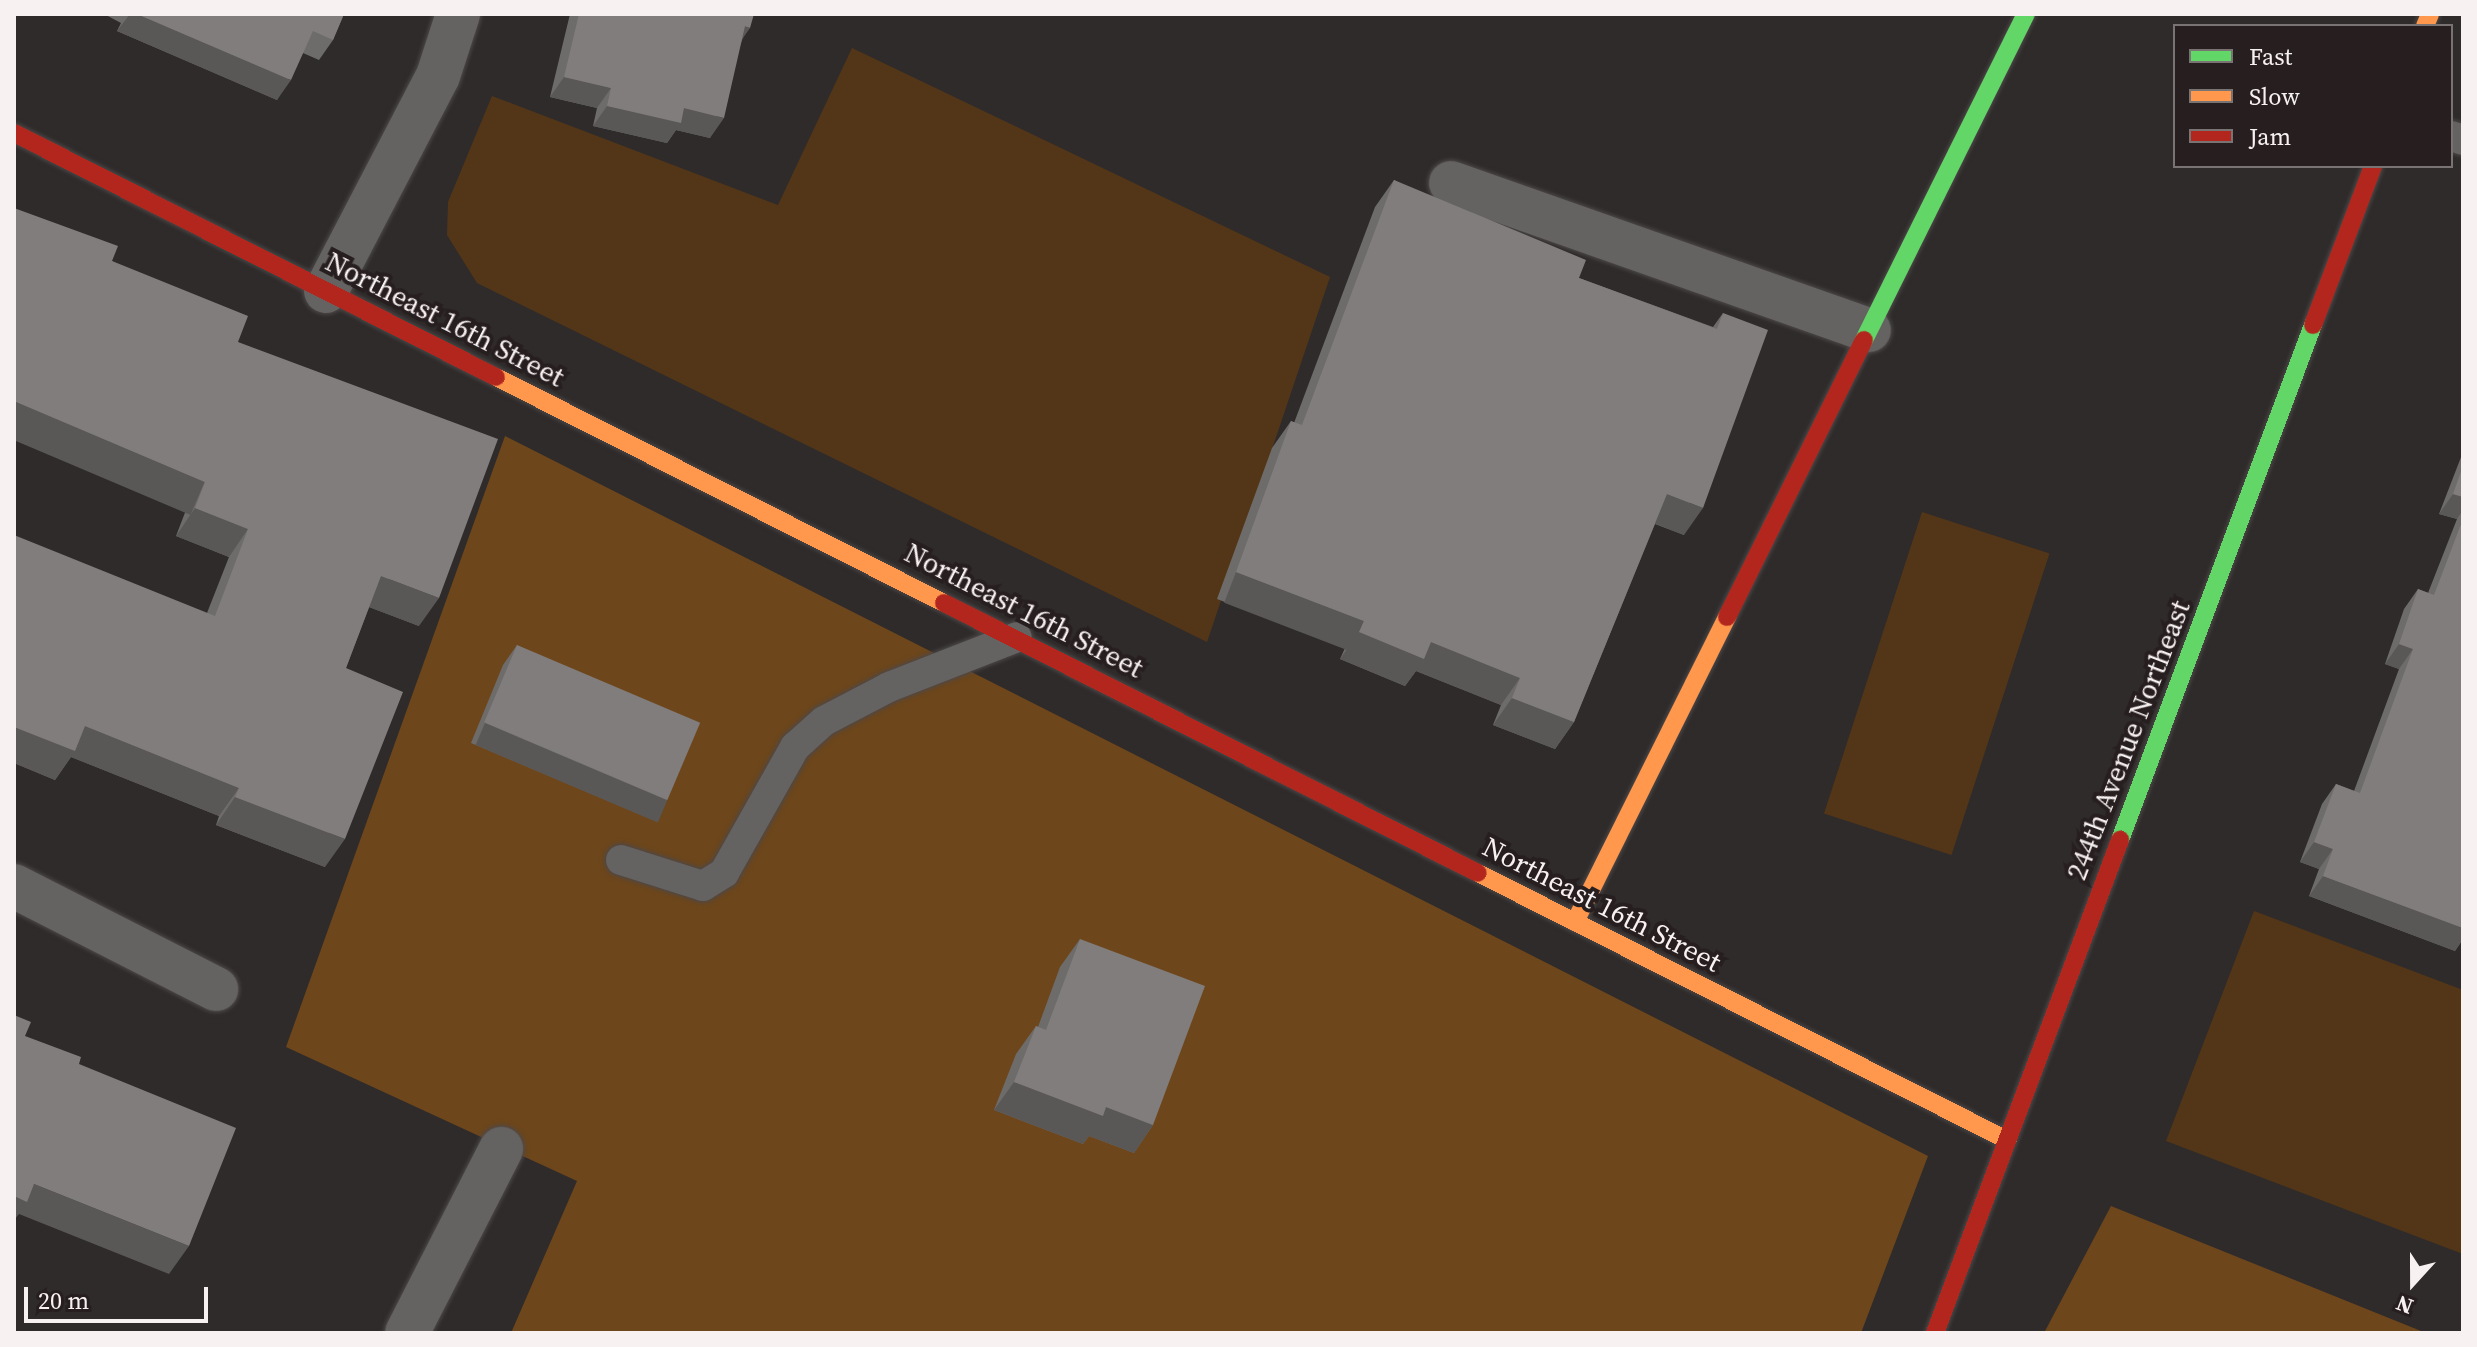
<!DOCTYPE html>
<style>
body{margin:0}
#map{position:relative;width:2477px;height:1347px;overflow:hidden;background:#2f2b2b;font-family:"Source Serif 4",serif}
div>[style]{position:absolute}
.green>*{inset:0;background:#533617;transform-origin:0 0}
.forest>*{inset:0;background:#6d461b}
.roads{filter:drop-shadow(0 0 2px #4d4848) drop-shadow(0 0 2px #4d4848)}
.lane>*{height:30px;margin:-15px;padding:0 15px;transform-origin:15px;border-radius:15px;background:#656262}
.street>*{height:44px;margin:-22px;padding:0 22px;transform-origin:22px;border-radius:22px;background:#656262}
.fast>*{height:18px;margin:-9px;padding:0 9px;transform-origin:9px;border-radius:9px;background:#63d668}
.slow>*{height:18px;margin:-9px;padding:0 9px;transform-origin:9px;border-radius:9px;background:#ff974d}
.jam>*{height:18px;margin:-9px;padding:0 9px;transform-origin:9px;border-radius:9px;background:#b3261e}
.wall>*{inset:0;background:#6e6c6b}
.shaded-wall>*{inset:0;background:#5a5857;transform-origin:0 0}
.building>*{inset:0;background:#807d7c;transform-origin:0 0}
span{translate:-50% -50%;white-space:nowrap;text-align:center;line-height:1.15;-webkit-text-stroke:8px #271f1f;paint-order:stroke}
.street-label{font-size:28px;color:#f7f1f1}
.frame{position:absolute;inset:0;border:16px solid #f7f1f1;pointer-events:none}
.legend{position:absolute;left:2173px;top:24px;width:280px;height:144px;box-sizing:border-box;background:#271f1f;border:2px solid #7a7373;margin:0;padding:10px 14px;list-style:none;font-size:24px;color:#f7f1f1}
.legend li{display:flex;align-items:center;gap:16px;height:40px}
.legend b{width:40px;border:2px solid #7a7373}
.north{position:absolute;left:2373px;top:1243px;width:80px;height:80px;-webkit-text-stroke:6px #271f1f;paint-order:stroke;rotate:201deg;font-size:22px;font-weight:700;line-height:32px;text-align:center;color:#f7f1f1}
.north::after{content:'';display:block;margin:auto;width:28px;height:36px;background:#f7f1f1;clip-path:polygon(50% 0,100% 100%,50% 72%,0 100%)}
.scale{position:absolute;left:24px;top:1287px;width:184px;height:36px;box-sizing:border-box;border:4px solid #f7f1f1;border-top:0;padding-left:10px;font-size:24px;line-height:28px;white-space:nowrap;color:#f7f1f1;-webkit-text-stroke:6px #271f1f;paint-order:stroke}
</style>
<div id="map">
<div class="green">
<div style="clip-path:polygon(852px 48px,1330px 277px,1207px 642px,477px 283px,447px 235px,448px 202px,492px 96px,778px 205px)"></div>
<div style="left:1922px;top:512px;width:134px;height:317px;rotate:18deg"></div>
<div style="clip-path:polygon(2254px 911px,2463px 990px,2463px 1254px,2166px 1141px)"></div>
</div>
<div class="forest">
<div style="clip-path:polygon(505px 436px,1928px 1156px,1861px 1333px,511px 1333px,577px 1181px,286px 1047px)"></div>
<div style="clip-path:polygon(2111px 1206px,2426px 1333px,2044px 1333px)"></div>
</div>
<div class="roads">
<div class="lane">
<div style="left:2451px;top:136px;width:13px;rotate:18deg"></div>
<div style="left:621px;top:860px;width:86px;rotate:17.6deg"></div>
<div style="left:703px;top:886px;width:25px;rotate:-32deg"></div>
<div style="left:724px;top:873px;width:145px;rotate:-60.6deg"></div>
<div style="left:795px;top:747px;width:39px;rotate:-42deg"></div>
<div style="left:824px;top:721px;width:73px;rotate:-27.6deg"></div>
<div style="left:889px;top:687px;width:137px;rotate:-21.3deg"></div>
</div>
<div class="street">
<div style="left:1451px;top:183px;width:443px;rotate:19.4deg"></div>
<div style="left:326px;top:291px;width:242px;rotate:-62.5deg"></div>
<div style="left:438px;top:76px;width:65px;rotate:-72.1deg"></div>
<div style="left:14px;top:886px;width:227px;rotate:27deg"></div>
<div style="left:407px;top:1333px;width:207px;rotate:-62.9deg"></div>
</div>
<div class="fast">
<div style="left:1864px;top:340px;width:364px;rotate:-63.6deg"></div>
<div style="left:2120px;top:840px;width:550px;rotate:-69.46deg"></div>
</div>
<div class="slow">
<div style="left:2425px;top:26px;width:13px;rotate:-67deg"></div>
<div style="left:496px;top:377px;width:502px;rotate:26.77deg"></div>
<div style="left:1478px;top:873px;width:593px;rotate:26.78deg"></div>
<div style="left:1575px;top:922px;width:341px;rotate:-63.5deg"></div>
</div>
<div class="jam">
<div style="left:14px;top:133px;width:540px;rotate:26.85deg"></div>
<div style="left:2313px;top:325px;width:170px;rotate:-69.3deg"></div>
<div style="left:944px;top:603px;width:598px;rotate:26.82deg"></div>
<div style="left:1727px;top:617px;width:309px;rotate:-63.7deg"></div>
<div style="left:1935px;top:1333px;width:527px;rotate:-69.43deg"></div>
</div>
</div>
<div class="wall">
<div style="clip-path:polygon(104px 14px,344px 14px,333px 40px,319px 60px,303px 53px,277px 100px,117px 31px,121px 23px)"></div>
<div style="clip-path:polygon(570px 14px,754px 14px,742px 40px,710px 138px,676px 130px,667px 143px,593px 126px,597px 108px,550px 97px)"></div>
<div style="clip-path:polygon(1394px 180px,1579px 278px,1713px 327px,1723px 313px,1684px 535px,1655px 524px,1574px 722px,1555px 749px,1493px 725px,1501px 705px,1416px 671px,1405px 686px,1340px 659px,1345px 648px,1217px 599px,1272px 448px,1291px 421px,1294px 423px,1375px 207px)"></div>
<div style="clip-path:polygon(14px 208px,112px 261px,238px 342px,419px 626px,369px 607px,346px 668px,325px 867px,216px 825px,219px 816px,71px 757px,55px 780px,14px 763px,207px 613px,229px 557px,176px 536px,186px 510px,14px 437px)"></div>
<div style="clip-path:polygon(2463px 452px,2463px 939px,2455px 951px,2309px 896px,2319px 869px,2300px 862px,2322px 804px,2336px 784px,2354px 791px,2399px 669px,2385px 664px,2404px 609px,2418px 589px,2428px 593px,2457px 519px,2439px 514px)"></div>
<div style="clip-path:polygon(517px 645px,667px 800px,653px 820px,471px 743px,503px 665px)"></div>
<div style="clip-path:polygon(1080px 939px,1153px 1125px,1134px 1153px,1089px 1136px,1083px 1144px,994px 1110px,1016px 1054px,1036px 1026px,1038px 1027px,1060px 967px)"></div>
</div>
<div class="shaded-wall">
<div style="clip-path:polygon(130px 14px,137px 14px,291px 80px,277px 100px,117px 31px)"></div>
<div style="clip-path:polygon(745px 26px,750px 28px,736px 48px)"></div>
<div style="clip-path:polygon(564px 77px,611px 88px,597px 108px,550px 97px)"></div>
<div style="clip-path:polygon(607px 106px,684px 108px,724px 118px,710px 138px,676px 130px,667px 143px,593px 126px)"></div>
<div style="left:14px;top:401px;width:207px;height:36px;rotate:23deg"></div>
<div style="clip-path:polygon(1667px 494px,1703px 508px,1684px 535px,1648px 521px)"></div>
<div style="clip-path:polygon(2453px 494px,2463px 497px,2463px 510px,2457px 519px,2439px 514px)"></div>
<div style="clip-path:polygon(195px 508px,248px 529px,229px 557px,176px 536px)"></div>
<div style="left:1236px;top:572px;width:137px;height:33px;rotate:21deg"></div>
<div style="clip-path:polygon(381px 576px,439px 598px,419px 626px,361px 604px)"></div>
<div style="clip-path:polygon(1359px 632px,1431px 642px,1520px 678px,1501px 705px,1416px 671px,1405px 686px,1340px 659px)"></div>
<div style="clip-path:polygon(2399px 644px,2413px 649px,2399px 669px,2385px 664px)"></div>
<div style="clip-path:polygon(1512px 698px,1574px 722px,1555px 749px,1493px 725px)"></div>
<div style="left:485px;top:723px;width:198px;height:24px;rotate:23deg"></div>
<div style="clip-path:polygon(85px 726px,239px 788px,219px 816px,71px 757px,55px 780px,14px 763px,14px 727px)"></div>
<div style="clip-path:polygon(235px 797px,345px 839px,325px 867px,216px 825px)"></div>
<div style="clip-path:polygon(2314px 842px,2333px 849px,2319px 869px,2300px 862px)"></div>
<div style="clip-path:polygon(2323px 876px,2463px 928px,2463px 939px,2455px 951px,2309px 896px)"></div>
<div style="clip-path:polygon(1014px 1082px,1106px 1107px,1153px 1125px,1134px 1153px,1089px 1136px,1083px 1144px,994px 1110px)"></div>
<div style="clip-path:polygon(34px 1184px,189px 1246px,169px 1274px,19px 1214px,14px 1220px,14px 1196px)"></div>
</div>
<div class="building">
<div style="clip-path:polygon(137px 14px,344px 14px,333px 40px,313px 31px,291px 80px)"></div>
<div style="clip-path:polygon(579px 14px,754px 14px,750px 28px,745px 26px,724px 118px,684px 108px,681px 123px,607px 106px,611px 88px,564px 77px)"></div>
<div style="clip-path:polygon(1394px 180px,1586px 260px,1579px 278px,1717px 329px,1723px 313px,1768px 330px,1703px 508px,1667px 494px,1574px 722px,1512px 698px,1520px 678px,1431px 642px,1424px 659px,1359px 632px,1364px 621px,1236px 572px,1291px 421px,1302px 425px)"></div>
<div style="clip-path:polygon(14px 208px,118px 246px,112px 261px,248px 316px,238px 342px,498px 439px,439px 598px,381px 576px,346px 668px,403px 692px,345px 839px,235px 797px,239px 788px,85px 726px,75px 751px,14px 727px,14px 535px,215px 616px,248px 529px,195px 508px,205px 482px,14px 401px)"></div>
<div style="clip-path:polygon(2463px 466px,2463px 497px,2453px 494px)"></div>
<div style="clip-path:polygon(2463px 519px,2463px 928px,2323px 876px,2333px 849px,2314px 842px,2336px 784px,2360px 793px,2413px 649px,2399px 644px,2418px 589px,2434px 595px)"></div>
<div style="left:517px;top:645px;width:199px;height:84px;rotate:23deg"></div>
<div style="clip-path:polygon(1080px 939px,1205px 986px,1153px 1125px,1106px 1107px,1103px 1116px,1014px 1082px,1036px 1026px,1046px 1030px)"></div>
<div style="clip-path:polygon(14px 1015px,31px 1022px,25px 1036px,81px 1057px,79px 1064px,236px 1128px,189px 1246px,34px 1184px,27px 1202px,14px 1196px)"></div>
</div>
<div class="street-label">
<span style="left:445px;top:319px;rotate:27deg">Northeast 16th Street</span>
<span style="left:1024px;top:610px;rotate:27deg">Northeast 16th Street</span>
<span style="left:2128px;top:740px;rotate:-69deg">244th Avenue Northeast</span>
<span style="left:1602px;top:904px;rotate:27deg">Northeast 16th Street</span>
</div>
<div class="frame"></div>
<ul class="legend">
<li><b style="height:10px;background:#63d668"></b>Fast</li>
<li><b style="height:10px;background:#ff974d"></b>Slow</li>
<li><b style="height:10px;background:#b3261e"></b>Jam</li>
</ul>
<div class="north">N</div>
<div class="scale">20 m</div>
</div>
